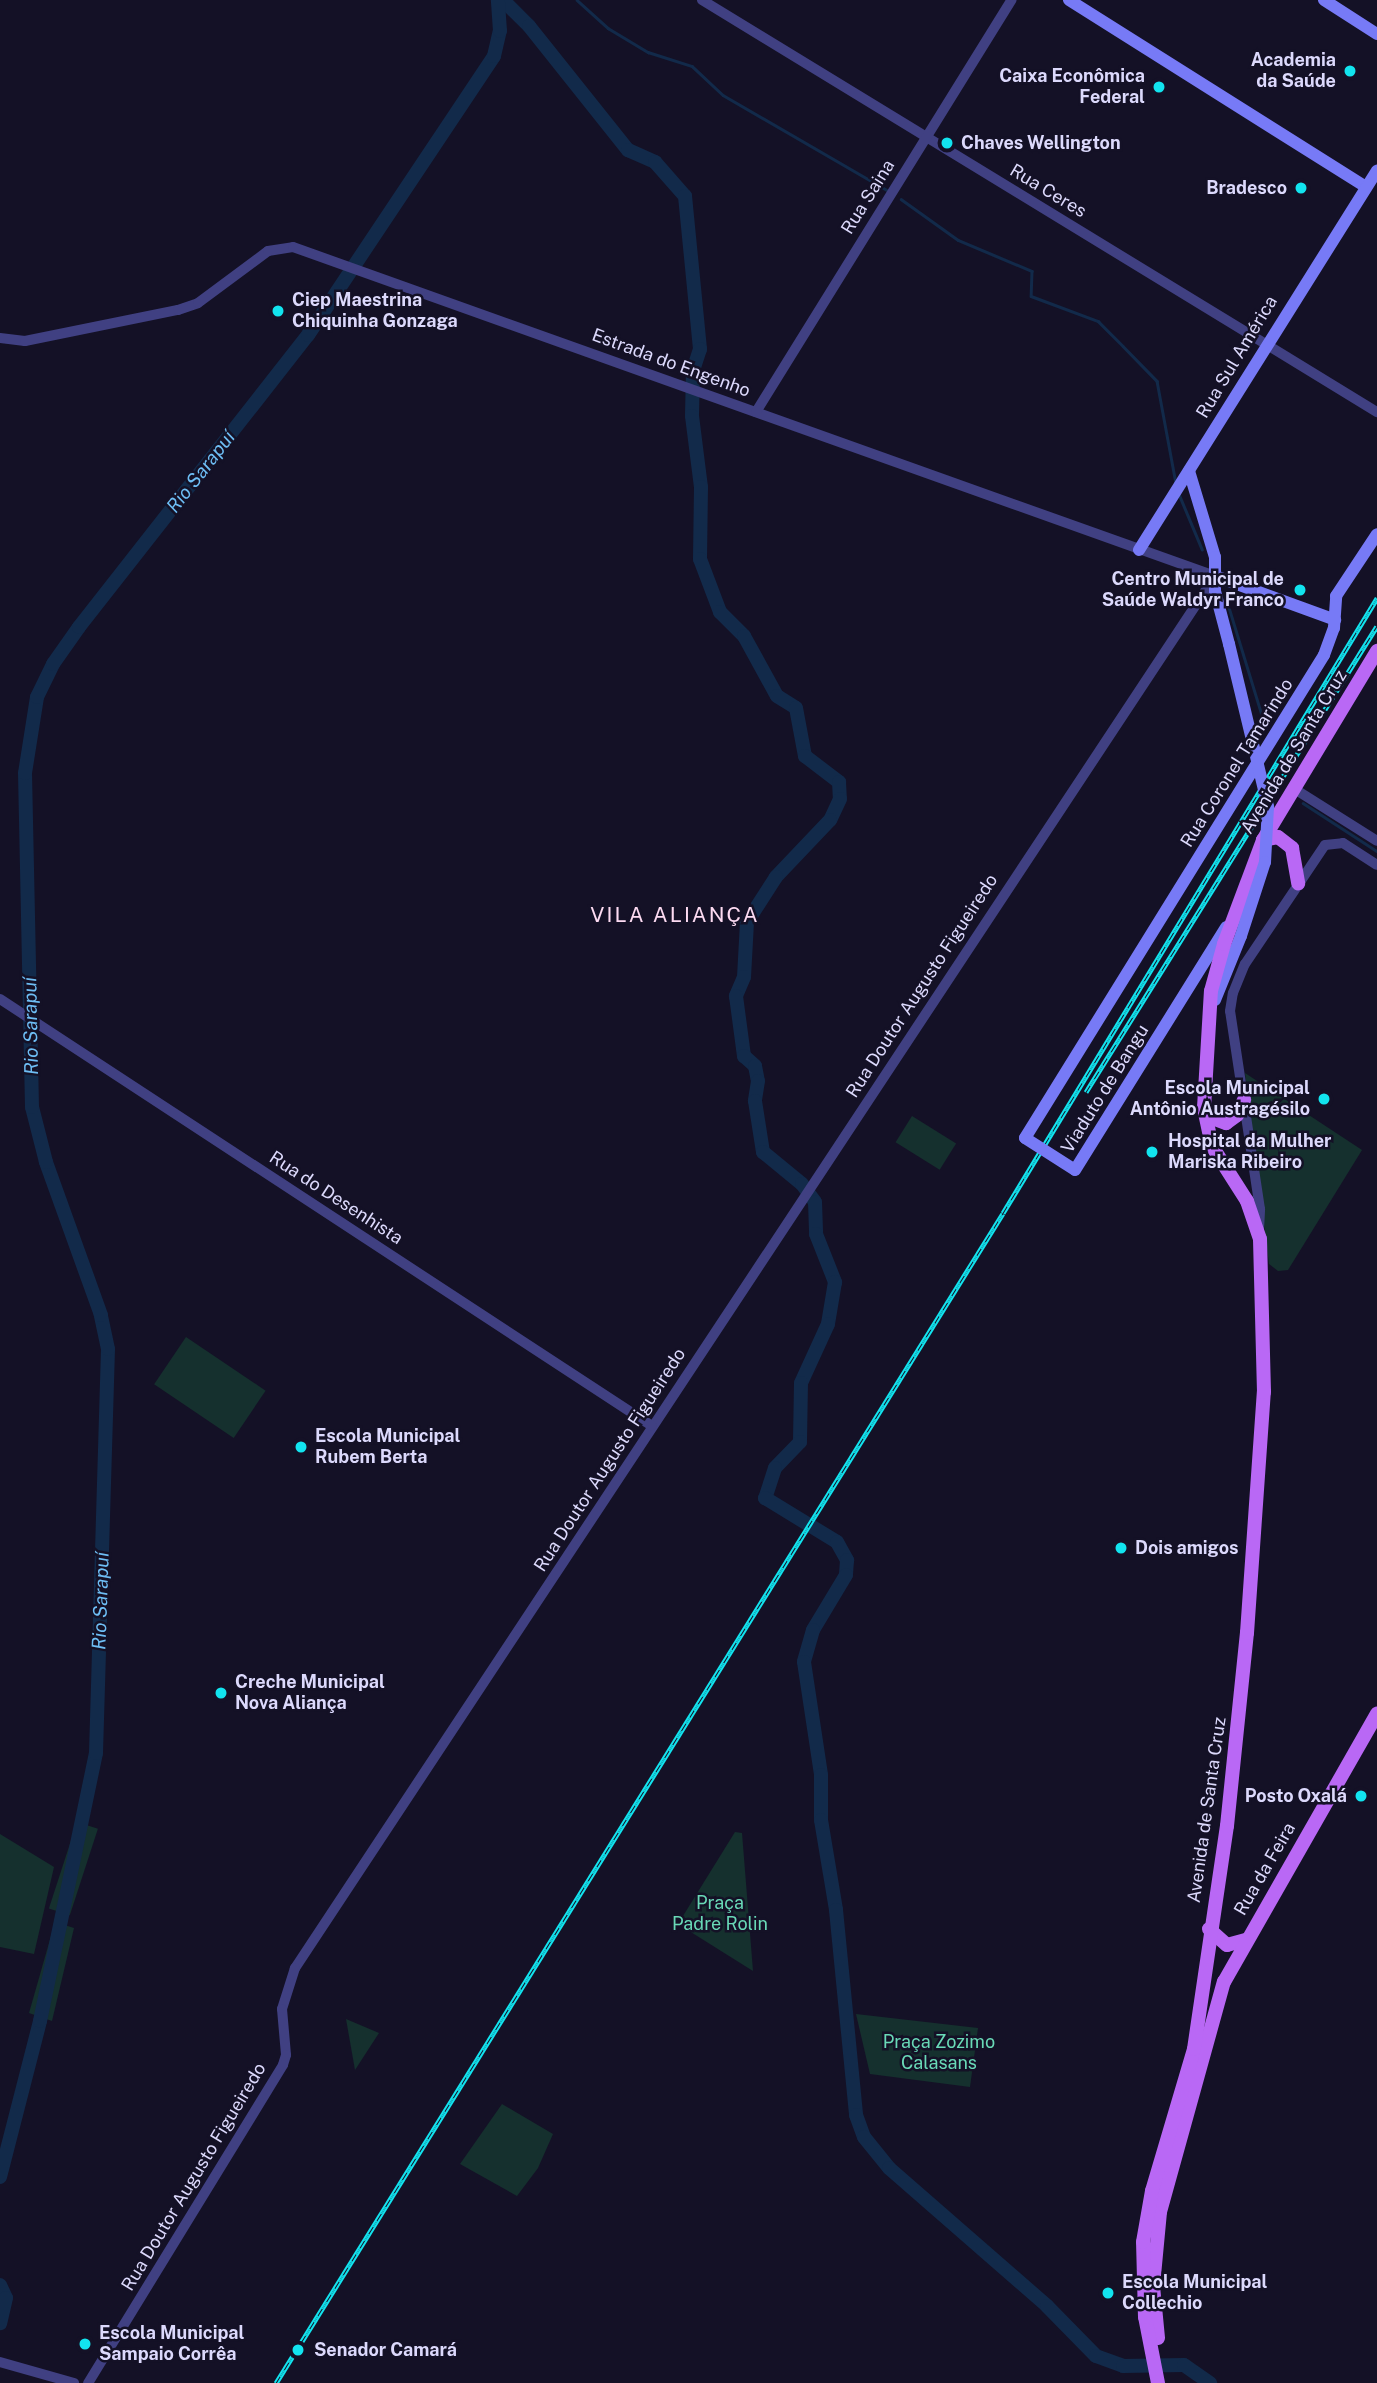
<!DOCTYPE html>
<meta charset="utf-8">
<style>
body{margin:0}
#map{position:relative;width:1377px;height:2383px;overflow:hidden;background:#141126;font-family:"Public Sans",sans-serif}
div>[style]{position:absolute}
.green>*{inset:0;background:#15302e;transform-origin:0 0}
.stream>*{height:2.5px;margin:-1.25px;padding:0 1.25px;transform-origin:1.25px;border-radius:1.25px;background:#122a4a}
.river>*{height:14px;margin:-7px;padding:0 7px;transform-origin:7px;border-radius:7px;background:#122a4a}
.tertiary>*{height:10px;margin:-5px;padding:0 5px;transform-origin:5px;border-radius:5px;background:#404082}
.secondary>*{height:12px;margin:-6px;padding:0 6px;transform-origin:6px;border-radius:6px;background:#777af6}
.primary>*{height:14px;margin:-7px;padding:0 7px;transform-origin:7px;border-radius:7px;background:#b968f5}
.rail>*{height:5px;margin-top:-2.5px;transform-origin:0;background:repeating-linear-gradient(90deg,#141126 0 8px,#12e4ef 0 16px);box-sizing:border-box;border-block:2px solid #12e4ef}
.secondary-bridge>*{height:12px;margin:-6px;padding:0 6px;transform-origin:6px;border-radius:6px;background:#777af6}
.dots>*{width:19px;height:19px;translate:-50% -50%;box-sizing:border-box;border:4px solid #141126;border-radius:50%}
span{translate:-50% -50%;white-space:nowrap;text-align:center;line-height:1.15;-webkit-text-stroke:5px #141126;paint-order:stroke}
.poi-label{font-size:18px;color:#dcd9fc;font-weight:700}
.right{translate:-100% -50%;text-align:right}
.left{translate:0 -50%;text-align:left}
.street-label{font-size:18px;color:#dcd9fc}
.park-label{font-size:18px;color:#69d9b7}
.water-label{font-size:19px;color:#6ebef5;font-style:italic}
.quarter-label{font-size:21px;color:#fddbf2;letter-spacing:2px}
</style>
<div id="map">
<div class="green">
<div style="clip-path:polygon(1245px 1073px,1362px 1150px,1288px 1270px,1278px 1271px,1269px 1264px)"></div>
<div style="left:912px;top:1116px;width:52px;height:31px;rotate:32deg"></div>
<div style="left:186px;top:1337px;width:96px;height:57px;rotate:34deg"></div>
<div style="left:77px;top:1822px;width:22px;height:91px;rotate:18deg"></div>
<div style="clip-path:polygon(735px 1832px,742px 1833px,753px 1971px,678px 1924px)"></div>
<div style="clip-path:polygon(0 1834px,54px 1867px,34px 1954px,0 1947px)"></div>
<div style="clip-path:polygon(55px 1922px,74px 1928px,52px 2021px,29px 2013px)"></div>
<div style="clip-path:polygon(856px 2014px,978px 2028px,970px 2087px,870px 2074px)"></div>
<div style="clip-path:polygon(346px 2019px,379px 2033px,355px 2070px)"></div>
<div style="clip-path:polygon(502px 2104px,553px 2134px,538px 2168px,517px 2196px,460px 2164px)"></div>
</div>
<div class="stream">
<div style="left:577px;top:0;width:42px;rotate:42.1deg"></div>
<div style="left:608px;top:28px;width:47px;rotate:31deg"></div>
<div style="left:648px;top:52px;width:46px;rotate:17.7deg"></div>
<div style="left:692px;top:66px;width:42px;rotate:43.1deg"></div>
<div style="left:723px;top:95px;width:190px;rotate:30.1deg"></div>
<div style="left:901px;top:199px;width:70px;rotate:35.7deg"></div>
<div style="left:958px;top:240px;width:80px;rotate:22.7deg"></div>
<div style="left:1032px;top:271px;width:25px;rotate:92deg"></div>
<div style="left:1031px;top:296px;width:72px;rotate:20.5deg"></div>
<div style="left:1098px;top:321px;width:35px;rotate:45deg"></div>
<div style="left:1123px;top:346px;width:49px;rotate:45.8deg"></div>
<div style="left:1157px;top:381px;width:105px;rotate:79.5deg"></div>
<div style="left:1179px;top:494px;width:60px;rotate:67.3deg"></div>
<div style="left:1228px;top:604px;width:130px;rotate:73deg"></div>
<div style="left:1303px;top:803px;width:88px;rotate:33deg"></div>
</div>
<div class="river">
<div style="left:503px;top:0;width:37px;rotate:45deg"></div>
<div style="left:529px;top:26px;width:159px;rotate:51.4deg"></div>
<div style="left:628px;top:150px;width:30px;rotate:24deg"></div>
<div style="left:655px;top:162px;width:45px;rotate:48.6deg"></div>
<div style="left:685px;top:196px;width:154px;rotate:84.4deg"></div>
<div style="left:700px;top:349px;width:23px;rotate:108deg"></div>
<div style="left:693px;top:371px;width:45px;rotate:91.3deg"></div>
<div style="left:692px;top:416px;width:72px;rotate:82.8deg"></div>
<div style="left:701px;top:487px;width:72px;rotate:90.8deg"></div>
<div style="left:700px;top:559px;width:57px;rotate:69.3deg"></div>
<div style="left:720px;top:612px;width:34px;rotate:45deg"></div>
<div style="left:744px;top:636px;width:68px;rotate:61.2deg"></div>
<div style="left:777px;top:696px;width:22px;rotate:32deg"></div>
<div style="left:796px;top:708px;width:49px;rotate:79.4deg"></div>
<div style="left:805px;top:756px;width:43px;rotate:37.4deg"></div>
<div style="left:839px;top:782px;width:17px;rotate:87deg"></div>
<div style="left:840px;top:799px;width:23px;rotate:115deg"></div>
<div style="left:830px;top:820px;width:79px;rotate:133.5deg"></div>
<div style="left:776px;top:877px;width:54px;rotate:122.8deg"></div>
<div style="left:747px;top:922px;width:55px;rotate:93.1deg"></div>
<div style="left:744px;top:977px;width:21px;rotate:113deg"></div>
<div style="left:736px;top:996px;width:61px;rotate:82.4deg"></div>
<div style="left:744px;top:1056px;width:15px;rotate:42deg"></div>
<div style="left:755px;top:1066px;width:15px;rotate:79deg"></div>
<div style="left:758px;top:1081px;width:20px;rotate:99deg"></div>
<div style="left:755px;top:1101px;width:52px;rotate:81.1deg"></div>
<div style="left:763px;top:1152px;width:50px;rotate:39.4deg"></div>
<div style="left:802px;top:1184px;width:22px;rotate:54deg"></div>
<div style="left:815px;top:1202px;width:32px;rotate:88deg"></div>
<div style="left:816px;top:1234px;width:52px;rotate:68.4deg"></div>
<div style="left:835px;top:1282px;width:43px;rotate:99.5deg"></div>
<div style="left:828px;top:1324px;width:65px;rotate:114.6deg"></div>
<div style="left:801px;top:1383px;width:59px;rotate:91deg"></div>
<div style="left:800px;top:1442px;width:36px;rotate:134deg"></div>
<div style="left:775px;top:1468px;width:32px;rotate:108deg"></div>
<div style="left:765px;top:1498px;width:84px;rotate:31.4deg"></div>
<div style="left:837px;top:1542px;width:21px;rotate:61deg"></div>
<div style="left:847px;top:1560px;width:15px;rotate:94deg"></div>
<div style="left:846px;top:1575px;width:64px;rotate:121deg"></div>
<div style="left:813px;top:1630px;width:33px;rotate:106deg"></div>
<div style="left:804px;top:1662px;width:114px;rotate:81.4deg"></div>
<div style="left:821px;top:1775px;width:45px;rotate:90deg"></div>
<div style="left:821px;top:1820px;width:91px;rotate:80.5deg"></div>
<div style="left:836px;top:1910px;width:206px;rotate:84.4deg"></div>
<div style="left:856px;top:2115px;width:23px;rotate:70deg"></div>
<div style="left:864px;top:2137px;width:40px;rotate:51deg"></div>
<div style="left:889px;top:2168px;width:210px;rotate:41.1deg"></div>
<div style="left:1047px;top:2306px;width:70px;rotate:45.6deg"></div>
<div style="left:1096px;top:2356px;width:29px;rotate:20deg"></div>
<div style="left:1123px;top:2366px;width:61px;rotate:-0.9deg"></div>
<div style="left:1184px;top:2365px;width:32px;rotate:35deg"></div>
<div style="left:0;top:2177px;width:161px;rotate:-75.6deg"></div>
<div style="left:40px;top:2021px;width:274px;rotate:-78.2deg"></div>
<div style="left:96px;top:1753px;width:404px;rotate:-88.3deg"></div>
<div style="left:108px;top:1349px;width:35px;rotate:-102deg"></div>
<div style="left:101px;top:1315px;width:163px;rotate:-109.8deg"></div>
<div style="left:46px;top:1162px;width:57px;rotate:-104.3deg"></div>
<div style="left:32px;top:1107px;width:334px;rotate:-91.2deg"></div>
<div style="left:25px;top:773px;width:77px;rotate:-81deg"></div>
<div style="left:37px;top:697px;width:37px;rotate:-64deg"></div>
<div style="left:53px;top:664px;width:45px;rotate:-54.9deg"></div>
<div style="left:79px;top:627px;width:371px;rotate:-51.9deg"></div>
<div style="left:308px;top:335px;width:335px;rotate:-56.3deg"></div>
<div style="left:494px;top:56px;width:26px;rotate:-77deg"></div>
<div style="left:500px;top:31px;width:31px;rotate:-94deg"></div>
<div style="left:0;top:2285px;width:14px;rotate:65deg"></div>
<div style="left:6px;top:2298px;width:26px;rotate:103deg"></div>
</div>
<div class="tertiary">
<div style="left:702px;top:0;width:791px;rotate:31.4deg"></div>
<div style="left:0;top:338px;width:25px;rotate:7deg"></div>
<div style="left:25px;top:341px;width:156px;rotate:-11.5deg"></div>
<div style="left:178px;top:310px;width:21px;rotate:-19deg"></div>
<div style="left:198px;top:303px;width:87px;rotate:-36.6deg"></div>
<div style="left:268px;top:251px;width:25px;rotate:-9deg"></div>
<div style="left:293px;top:247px;width:979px;rotate:19.64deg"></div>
<div style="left:1215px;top:576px;width:1669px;rotate:123.46deg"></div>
<div style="left:295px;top:1968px;width:43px;rotate:107.6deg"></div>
<div style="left:282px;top:2009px;width:46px;rotate:85deg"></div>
<div style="left:286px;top:2055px;width:10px;rotate:107deg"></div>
<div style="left:283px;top:2065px;width:373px;rotate:121.5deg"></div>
<div style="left:756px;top:412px;width:485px;rotate:-58.2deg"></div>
<div style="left:1293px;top:788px;width:99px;rotate:32.2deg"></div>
<div style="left:0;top:999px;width:779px;rotate:33.22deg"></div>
<div style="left:1259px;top:1230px;width:21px;rotate:-87deg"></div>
<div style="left:1260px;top:1209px;width:200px;rotate:-98.6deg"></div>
<div style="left:1230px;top:1011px;width:18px;rotate:-81deg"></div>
<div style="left:1233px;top:993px;width:31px;rotate:-68deg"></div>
<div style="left:1245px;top:964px;width:143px;rotate:-56.1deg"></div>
<div style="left:1325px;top:845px;width:18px;rotate:-6deg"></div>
<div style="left:1343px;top:843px;width:40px;rotate:32.9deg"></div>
<div style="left:0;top:2362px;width:77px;rotate:15.8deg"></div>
</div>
<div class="secondary">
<div style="left:1069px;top:0;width:351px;rotate:32.2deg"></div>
<div style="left:1324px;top:0;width:63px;rotate:32.7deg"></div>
<div style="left:1189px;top:471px;width:90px;rotate:73.2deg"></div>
<div style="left:1215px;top:557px;width:34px;rotate:90deg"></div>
<div style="left:1215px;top:591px;width:55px;rotate:75.2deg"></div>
<div style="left:1139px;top:550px;width:448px;rotate:-57.9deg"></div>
<div style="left:1215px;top:576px;width:128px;rotate:20.1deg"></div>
<div style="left:1215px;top:1000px;width:69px;rotate:-67.9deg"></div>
<div style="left:1025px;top:1138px;width:568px;rotate:-58.24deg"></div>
<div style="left:1324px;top:655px;width:29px;rotate:-70deg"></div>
<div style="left:1334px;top:628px;width:32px;rotate:-86deg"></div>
<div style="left:1336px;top:596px;width:74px;rotate:-56.5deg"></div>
<div style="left:1075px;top:1170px;width:286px;rotate:-58.1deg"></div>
</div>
<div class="primary">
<div style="left:1263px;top:840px;width:15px;rotate:-11deg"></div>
<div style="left:1278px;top:837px;width:18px;rotate:38deg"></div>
<div style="left:1292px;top:848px;width:36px;rotate:80deg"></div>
<div style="left:1204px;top:1108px;width:13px;rotate:51deg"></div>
<div style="left:1212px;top:1118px;width:15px;rotate:20deg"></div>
<div style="left:1226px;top:1123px;width:14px;rotate:-36deg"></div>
<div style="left:1237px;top:1115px;width:17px;rotate:-65deg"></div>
<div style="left:1209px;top:1929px;width:24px;rotate:42deg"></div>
<div style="left:1227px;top:1945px;width:20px;rotate:-15deg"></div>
<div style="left:1158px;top:2338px;width:52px;rotate:-95.5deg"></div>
<div style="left:1153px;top:2286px;width:74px;rotate:-84.6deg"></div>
<div style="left:1160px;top:2212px;width:239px;rotate:-74.5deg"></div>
<div style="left:1224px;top:1982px;width:309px;rotate:-60.3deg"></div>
<div style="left:1158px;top:2383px;width:67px;rotate:-101.1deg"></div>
<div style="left:1145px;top:2317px;width:75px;rotate:-91.5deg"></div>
<div style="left:1143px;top:2242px;width:52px;rotate:-80deg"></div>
<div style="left:1152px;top:2191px;width:148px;rotate:-73.5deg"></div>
<div style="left:1194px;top:2049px;width:225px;rotate:-81.6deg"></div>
<div style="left:1227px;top:1826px;width:194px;rotate:-84.1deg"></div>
<div style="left:1247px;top:1633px;width:242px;rotate:-86deg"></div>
<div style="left:1264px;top:1392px;width:153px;rotate:-91.5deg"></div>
<div style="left:1260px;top:1239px;width:40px;rotate:-108.9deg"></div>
<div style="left:1247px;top:1201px;width:65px;rotate:-122.5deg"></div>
<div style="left:1212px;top:1146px;width:39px;rotate:-102deg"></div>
<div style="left:1204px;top:1108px;width:117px;rotate:-86.6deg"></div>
<div style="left:1211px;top:991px;width:49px;rotate:-74.5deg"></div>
<div style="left:1224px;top:944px;width:111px;rotate:-69.4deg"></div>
<div style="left:1263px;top:840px;width:221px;rotate:-58.9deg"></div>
</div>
<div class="rail">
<div style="left:1086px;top:1092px;width:549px;rotate:-58.02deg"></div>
<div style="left:276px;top:2383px;width:1377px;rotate:-58.14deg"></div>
<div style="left:1003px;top:1213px;width:720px;rotate:-58.69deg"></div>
</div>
<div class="secondary-bridge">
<div style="left:1229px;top:644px;width:168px;rotate:76.5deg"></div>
<div style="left:1268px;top:807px;width:55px;rotate:93.1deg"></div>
<div style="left:1265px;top:862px;width:78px;rotate:108deg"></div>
<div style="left:1025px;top:1138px;width:59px;rotate:32.6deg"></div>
</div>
<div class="dots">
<div style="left:1350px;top:71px;background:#12e4ef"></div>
<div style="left:1159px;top:87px;background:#12e4ef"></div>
<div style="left:947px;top:143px;background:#12e4ef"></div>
<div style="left:1301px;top:188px;background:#12e4ef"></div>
<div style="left:278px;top:311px;background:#12e4ef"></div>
<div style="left:1300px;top:590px;background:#12e4ef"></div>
<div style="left:1324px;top:1099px;background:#12e4ef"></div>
<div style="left:1152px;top:1152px;background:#12e4ef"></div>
<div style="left:301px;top:1447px;background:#12e4ef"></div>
<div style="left:1121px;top:1548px;background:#12e4ef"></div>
<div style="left:221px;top:1693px;background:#12e4ef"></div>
<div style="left:1361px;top:1796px;background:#12e4ef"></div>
<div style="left:1108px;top:2293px;background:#12e4ef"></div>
<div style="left:85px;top:2344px;background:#12e4ef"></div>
<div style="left:298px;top:2350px;background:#12e4ef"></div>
</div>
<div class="poi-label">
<span class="right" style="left:1336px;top:71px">Academia<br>da Saúde</span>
<span class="right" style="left:1145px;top:87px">Caixa Econômica<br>Federal</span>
<span class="left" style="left:961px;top:143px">Chaves Wellington</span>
<span class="right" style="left:1287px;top:188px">Bradesco</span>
<span class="left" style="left:292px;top:311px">Ciep Maestrina<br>Chiquinha Gonzaga</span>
<span class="right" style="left:1284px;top:590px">Centro Municipal de<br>Saúde Waldyr Franco</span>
<span class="right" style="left:1310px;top:1099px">Escola Municipal<br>Antônio Austragésilo</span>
<span class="left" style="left:1168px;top:1152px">Hospital da Mulher<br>Mariska Ribeiro</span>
<span class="left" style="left:315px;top:1447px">Escola Municipal<br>Rubem Berta</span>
<span class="left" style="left:1135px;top:1548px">Dois amigos</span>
<span class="left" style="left:235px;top:1693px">Creche Municipal<br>Nova Aliança</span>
<span class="right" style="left:1347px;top:1796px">Posto Oxalá</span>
<span class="left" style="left:1122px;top:2293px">Escola Municipal<br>Collechio</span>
<span class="left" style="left:99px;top:2344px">Escola Municipal<br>Sampaio Corrêa</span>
<span class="left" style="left:314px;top:2350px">Senador Camará</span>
</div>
<div class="street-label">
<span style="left:1048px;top:191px;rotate:31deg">Rua Ceres</span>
<span style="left:868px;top:197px;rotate:-58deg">Rua Saina</span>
<span style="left:1237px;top:357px;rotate:-59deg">Rua Sul América</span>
<span style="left:671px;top:363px;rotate:20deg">Estrada do Engenho</span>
<span style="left:1294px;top:752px;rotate:-59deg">Avenida de Santa Cruz</span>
<span style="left:1237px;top:763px;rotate:-58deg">Rua Coronel Tamarindo</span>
<span style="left:922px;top:986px;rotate:-57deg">Rua Doutor Augusto Figueiredo</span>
<span style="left:1105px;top:1089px;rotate:-58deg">Viaduto de Bangu</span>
<span style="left:336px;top:1198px;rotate:33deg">Rua do Desenhista</span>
<span style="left:610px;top:1460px;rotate:-57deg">Rua Doutor Augusto Figueiredo</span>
<span style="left:1207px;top:1810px;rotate:-82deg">Avenida de Santa Cruz</span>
<span style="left:1265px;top:1869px;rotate:-60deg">Rua da Feira</span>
<span style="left:194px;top:2177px;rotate:-59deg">Rua Doutor Augusto Figueiredo</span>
</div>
<div class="park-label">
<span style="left:720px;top:1914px">Praça<br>Padre Rolin</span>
<span style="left:939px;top:2053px">Praça Zozimo<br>Calasans</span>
</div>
<div class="water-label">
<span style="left:201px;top:472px;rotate:-52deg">Rio Sarapuí</span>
<span style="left:31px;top:1026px;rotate:-91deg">Rio Sarapuí</span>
<span style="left:101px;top:1601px;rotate:-88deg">Rio Sarapuí</span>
</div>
<div class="quarter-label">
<span style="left:675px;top:915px">VILA ALIANÇA</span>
</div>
</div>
